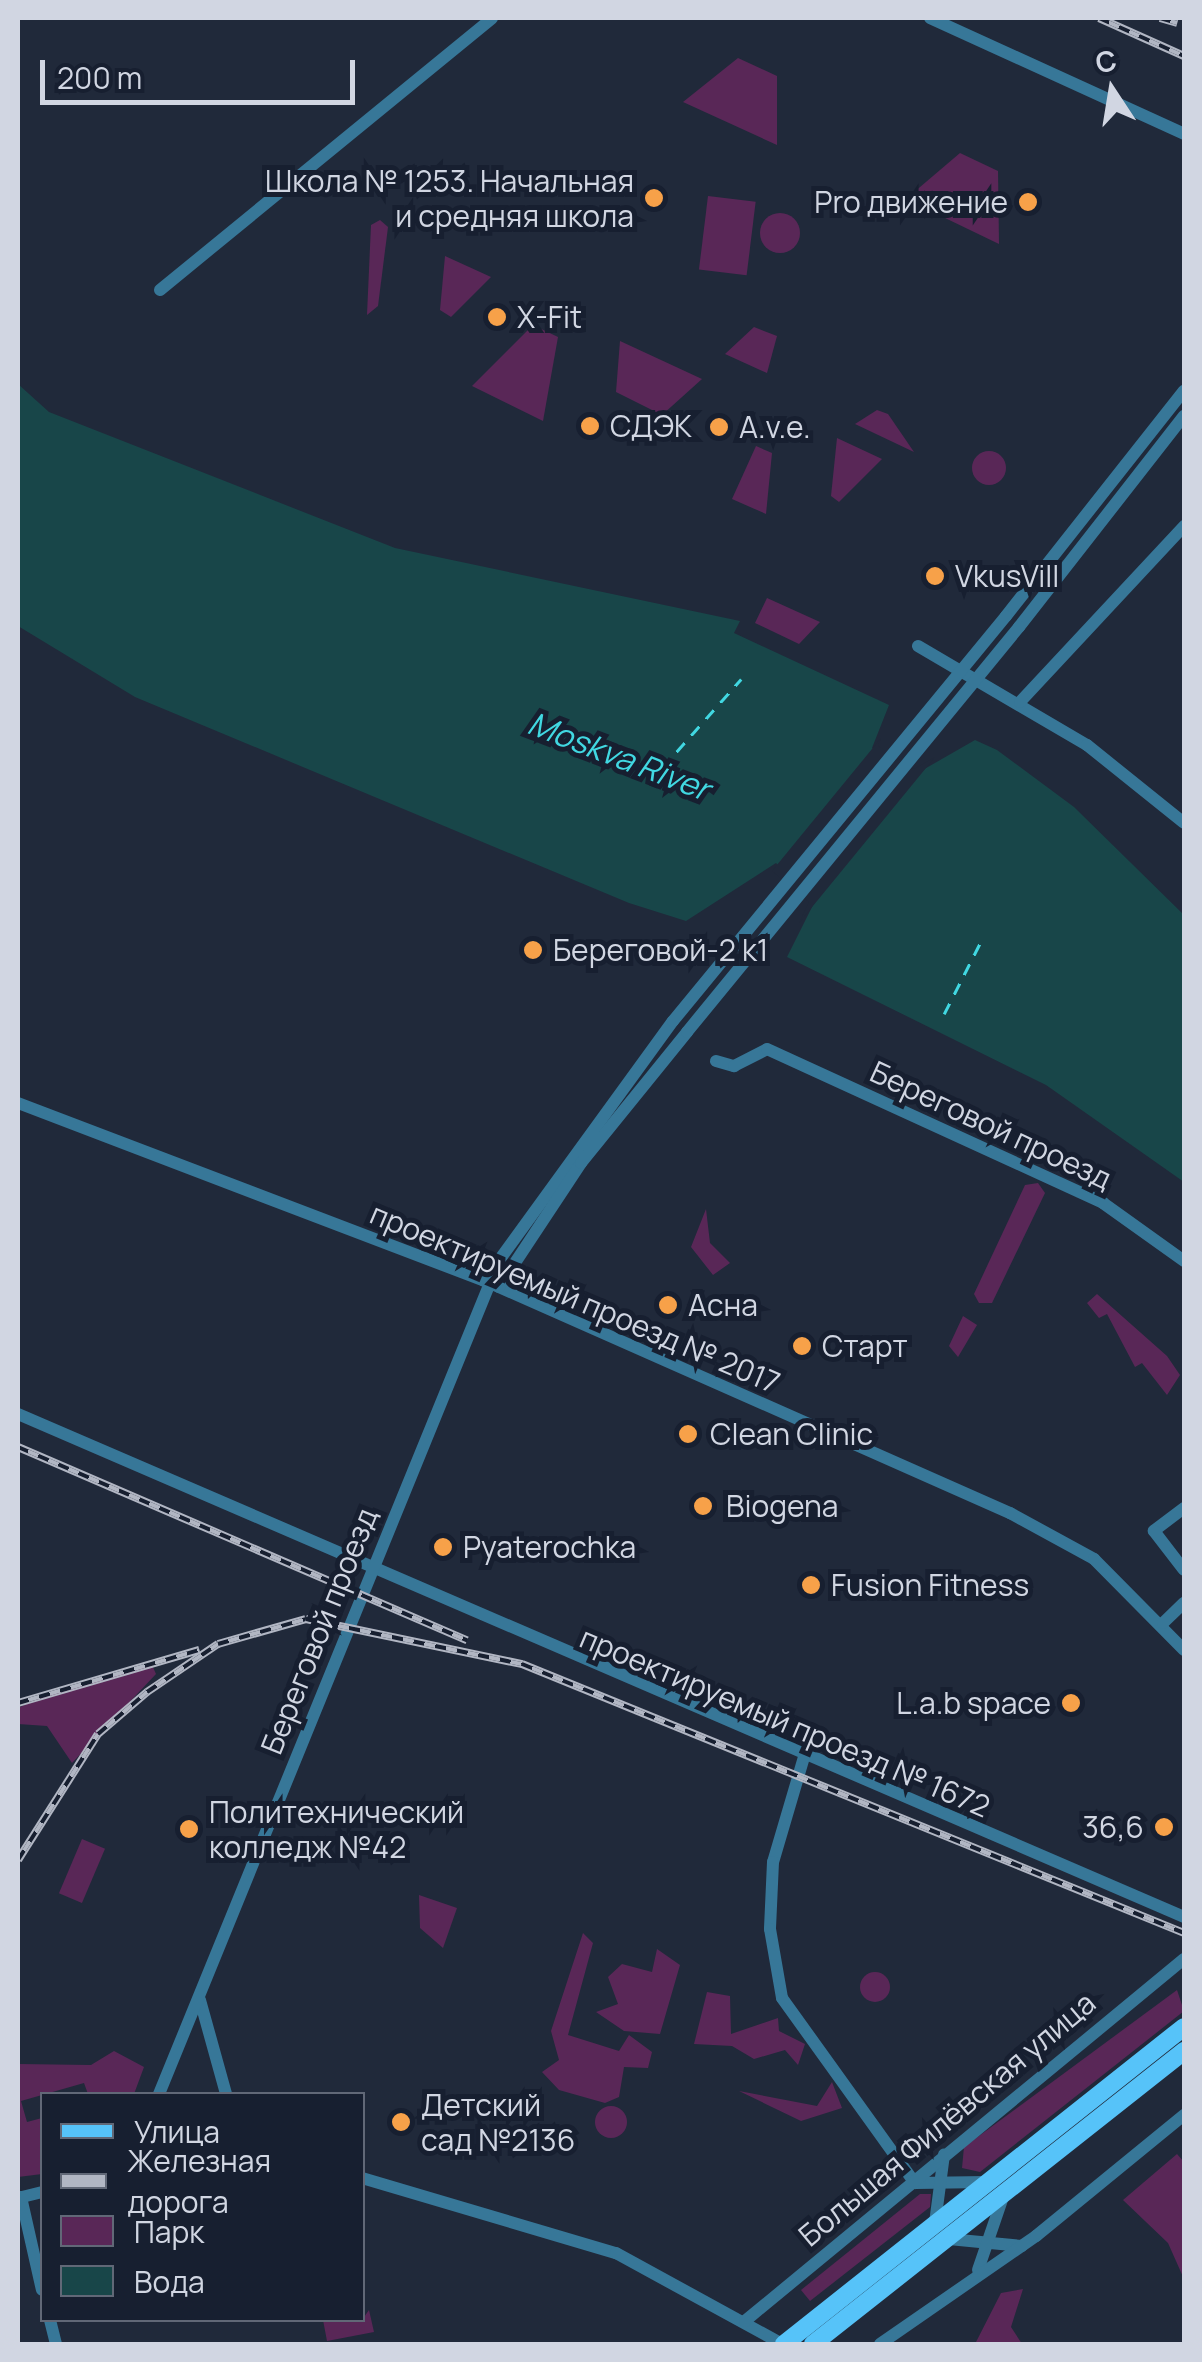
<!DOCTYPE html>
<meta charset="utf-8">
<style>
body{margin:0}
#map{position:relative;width:1202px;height:2362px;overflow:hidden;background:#20293a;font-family:Manrope,sans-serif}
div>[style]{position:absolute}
.green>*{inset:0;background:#592757;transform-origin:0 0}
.round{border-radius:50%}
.water>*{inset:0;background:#184649}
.pier>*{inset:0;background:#20293a}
.ferry>*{height:2.5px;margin-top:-1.25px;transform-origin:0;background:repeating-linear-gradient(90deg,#41d8e2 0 12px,transparent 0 22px)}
.minor>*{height:12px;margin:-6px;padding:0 6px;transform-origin:6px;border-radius:6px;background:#377798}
.major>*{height:18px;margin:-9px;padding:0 9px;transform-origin:9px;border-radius:9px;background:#56c3f9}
.rail>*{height:8px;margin-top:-4px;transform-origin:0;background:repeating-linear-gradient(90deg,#171f30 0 11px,#b1b6c3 0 22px);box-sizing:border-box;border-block:2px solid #b1b6c3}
.minor-bridge>*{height:12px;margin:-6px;padding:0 6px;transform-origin:6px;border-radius:6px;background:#377798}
.dots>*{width:28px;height:28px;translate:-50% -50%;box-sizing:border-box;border:5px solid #171f30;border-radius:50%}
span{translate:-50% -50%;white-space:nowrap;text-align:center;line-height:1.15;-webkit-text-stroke:10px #171f30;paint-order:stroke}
.poi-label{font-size:30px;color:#d1d6e2}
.right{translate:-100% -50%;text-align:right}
.left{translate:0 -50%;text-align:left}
.street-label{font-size:30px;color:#d1d6e2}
.water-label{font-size:32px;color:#41d8e2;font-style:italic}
.frame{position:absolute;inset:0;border:20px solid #d1d6e2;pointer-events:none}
.legend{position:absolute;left:40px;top:2092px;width:325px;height:230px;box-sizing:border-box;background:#171f30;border:2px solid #616877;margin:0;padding:12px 18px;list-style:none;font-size:30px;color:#d1d6e2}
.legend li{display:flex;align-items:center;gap:20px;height:50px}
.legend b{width:50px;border:2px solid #616877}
.north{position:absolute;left:1062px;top:40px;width:100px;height:100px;-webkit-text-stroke:8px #171f30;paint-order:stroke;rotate:348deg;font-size:28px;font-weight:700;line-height:40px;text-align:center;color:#d1d6e2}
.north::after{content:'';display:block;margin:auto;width:35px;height:45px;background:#d1d6e2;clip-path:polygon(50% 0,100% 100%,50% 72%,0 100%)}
.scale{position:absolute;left:40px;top:60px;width:315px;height:45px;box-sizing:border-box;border:5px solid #d1d6e2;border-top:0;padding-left:12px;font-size:30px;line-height:35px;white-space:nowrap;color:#d1d6e2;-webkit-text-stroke:8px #171f30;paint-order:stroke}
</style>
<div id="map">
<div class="green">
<div style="clip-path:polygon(738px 58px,777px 76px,777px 145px,683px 102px)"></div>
<div style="clip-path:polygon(960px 153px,998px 171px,999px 244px,914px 203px,913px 193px)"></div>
<div style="left:708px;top:196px;width:48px;height:74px;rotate:7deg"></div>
<div class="round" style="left:760px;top:213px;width:40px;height:40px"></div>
<div style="clip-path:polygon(380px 220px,388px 227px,378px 306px,367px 315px,371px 225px)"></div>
<div style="clip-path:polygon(445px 256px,491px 277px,451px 317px,440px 310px)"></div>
<div style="clip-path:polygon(533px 325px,558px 337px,543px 421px,472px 386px)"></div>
<div style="clip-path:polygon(754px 327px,777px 336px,767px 373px,725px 354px)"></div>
<div style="clip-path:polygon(620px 341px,702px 379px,662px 415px,616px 392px)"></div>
<div style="clip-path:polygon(877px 410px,888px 414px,914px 452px,855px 424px)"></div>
<div style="clip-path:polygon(837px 438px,882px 459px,839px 502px,831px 496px)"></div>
<div style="clip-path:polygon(756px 446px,772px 453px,766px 514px,732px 499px)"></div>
<div class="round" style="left:972px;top:451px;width:34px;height:34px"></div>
<div style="clip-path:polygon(767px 598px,820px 622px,799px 644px,755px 623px)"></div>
<div style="clip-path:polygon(1038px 1183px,1045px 1193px,992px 1303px,979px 1303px,974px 1294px,1025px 1185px)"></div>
<div style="clip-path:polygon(706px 1209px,710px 1243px,730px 1263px,713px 1275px,691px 1247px)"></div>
<div style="clip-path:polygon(1097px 1294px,1167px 1356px,1180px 1375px,1167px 1395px,1142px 1363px,1135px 1367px,1107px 1314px,1099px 1318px,1087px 1303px)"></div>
<div style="clip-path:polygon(963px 1316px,977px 1325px,958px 1357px,949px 1346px)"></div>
<div style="clip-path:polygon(152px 1665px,156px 1674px,72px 1763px,47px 1726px,18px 1724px,18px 1708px,47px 1695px)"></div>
<div style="left:82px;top:1839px;width:25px;height:59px;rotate:23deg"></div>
<div style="clip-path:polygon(419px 1895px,457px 1908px,443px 1948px,420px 1928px)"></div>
<div style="clip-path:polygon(583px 1933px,593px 1943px,568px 2035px,619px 2051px,629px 2035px,652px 2052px,648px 2068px,624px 2067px,619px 2097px,605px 2103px,559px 2090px,542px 2072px,559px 2060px,551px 2031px)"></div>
<div style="clip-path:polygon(657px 1949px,680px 1965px,660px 2034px,624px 2031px,596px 2012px,618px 2004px,608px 1977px,622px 1964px,652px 1972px)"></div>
<div class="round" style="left:860px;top:1972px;width:30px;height:30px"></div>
<div style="clip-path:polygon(1177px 1990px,1184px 2011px,980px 2172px,962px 2168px,964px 2147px)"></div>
<div style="clip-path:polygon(707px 1992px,730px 1996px,731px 2034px,778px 2018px,779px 2031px,805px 2044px,798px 2065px,785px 2050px,754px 2059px,732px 2046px,694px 2044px)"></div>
<div style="clip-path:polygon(114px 2051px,144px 2067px,134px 2094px,88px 2094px,84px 2083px,21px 2101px,27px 2122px,42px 2118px,42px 2174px,18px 2177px,18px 2064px,91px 2065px)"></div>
<div style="clip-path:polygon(832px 2082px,842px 2108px,801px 2121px,739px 2091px,817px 2106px)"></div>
<div class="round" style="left:595px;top:2106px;width:32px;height:32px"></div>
<div style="clip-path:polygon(1177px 2154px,1184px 2162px,1184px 2279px,1168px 2243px,1123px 2200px)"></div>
<div style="clip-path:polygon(920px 2194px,931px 2194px,930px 2207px,810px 2301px,801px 2290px)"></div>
<div style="clip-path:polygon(1023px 2289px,1011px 2327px,1022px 2344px,975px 2344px,1001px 2293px)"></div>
<div style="clip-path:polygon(369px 2310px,374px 2332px,327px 2341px,323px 2320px,362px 2320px)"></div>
</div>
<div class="water">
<div style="clip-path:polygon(18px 384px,49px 412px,395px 548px,740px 621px,734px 633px,889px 705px,872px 748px,914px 775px,975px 740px,997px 750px,1074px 807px,1184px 915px,1184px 1182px,1046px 1085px,787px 957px,815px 901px,776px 863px,686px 921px,629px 903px,135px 697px,18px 626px)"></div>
</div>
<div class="pier">
<div style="clip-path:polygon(881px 738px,878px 746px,914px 769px,935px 757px,799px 923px,809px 902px,772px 871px)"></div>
</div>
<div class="ferry">
<div style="left:662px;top:768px;width:119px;rotate:-48.4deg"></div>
<div style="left:944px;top:1014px;width:84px;rotate:-63.1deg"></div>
</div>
<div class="minor">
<div style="left:930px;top:18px;width:279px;rotate:24.5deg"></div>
<div style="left:160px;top:290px;width:429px;rotate:-39.3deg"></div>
<div style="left:1006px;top:616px;width:287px;rotate:-51.7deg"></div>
<div style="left:1019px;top:627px;width:268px;rotate:-52deg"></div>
<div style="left:918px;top:646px;width:196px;rotate:30.4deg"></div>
<div style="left:1087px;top:745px;width:124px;rotate:38.8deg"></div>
<div style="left:1020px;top:702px;width:241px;rotate:-47deg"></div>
<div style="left:716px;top:1061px;width:19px;rotate:16deg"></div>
<div style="left:734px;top:1066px;width:37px;rotate:-27deg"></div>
<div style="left:767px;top:1049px;width:370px;rotate:24.6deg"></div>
<div style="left:1103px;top:1203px;width:100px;rotate:35.6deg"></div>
<div style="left:18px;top:1103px;width:505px;rotate:20.87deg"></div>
<div style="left:490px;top:1283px;width:569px;rotate:23.86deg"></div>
<div style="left:1010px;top:1513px;width:96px;rotate:28.7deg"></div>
<div style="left:1094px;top:1559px;width:128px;rotate:45.3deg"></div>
<div style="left:484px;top:1281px;width:321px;rotate:-54deg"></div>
<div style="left:499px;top:1287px;width:149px;rotate:-56.5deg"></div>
<div style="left:581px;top:1163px;width:169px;rotate:-51deg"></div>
<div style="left:18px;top:1414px;width:1270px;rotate:23.33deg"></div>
<div style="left:1184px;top:1508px;width:38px;rotate:143deg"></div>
<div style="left:1154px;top:1531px;width:49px;rotate:52.4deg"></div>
<div style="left:1163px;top:1623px;width:29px;rotate:-44deg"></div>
<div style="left:804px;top:1757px;width:109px;rotate:106.4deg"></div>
<div style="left:773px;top:1862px;width:67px;rotate:92.6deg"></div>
<div style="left:770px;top:1929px;width:70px;rotate:80.1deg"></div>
<div style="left:782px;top:1998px;width:228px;rotate:54.3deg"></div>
<div style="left:200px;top:2000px;width:98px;rotate:74.5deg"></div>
<div style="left:159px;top:2094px;width:876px;rotate:-67.8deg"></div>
<div style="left:362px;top:2178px;width:265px;rotate:16.5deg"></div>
<div style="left:616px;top:2253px;width:189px;rotate:28.7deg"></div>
<div style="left:915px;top:2183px;width:72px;rotate:-0.8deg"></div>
<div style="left:21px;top:2197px;width:95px;rotate:77.3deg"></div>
<div style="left:18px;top:2198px;width:25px;rotate:-14deg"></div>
<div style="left:935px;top:2223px;width:69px;rotate:-82.5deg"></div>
<div style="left:949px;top:2239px;width:73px;rotate:5.5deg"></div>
<div style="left:978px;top:2270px;width:77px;rotate:-71.1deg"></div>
<div style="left:50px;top:2320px;width:25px;rotate:76deg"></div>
<div style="left:745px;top:2321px;width:569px;rotate:-39.51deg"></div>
<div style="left:880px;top:2344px;width:190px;rotate:-34.7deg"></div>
<div style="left:1036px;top:2236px;width:191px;rotate:-39.3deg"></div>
</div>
<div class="major">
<div style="left:784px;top:2344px;width:510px;rotate:-38.4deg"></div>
<div style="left:813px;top:2344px;width:473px;rotate:-38.3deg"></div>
</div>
<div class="rail">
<div style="left:1099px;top:18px;width:93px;rotate:24.1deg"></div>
<div style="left:1160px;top:18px;width:18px;rotate:16deg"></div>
<div style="left:18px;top:1447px;width:489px;rotate:23.3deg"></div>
<div style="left:18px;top:1703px;width:189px;rotate:-16.3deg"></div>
<div style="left:18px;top:1860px;width:149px;rotate:-57.6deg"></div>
<div style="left:98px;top:1734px;width:65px;rotate:-40.6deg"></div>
<div style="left:147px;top:1692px;width:86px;rotate:-34.1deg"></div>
<div style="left:218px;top:1644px;width:91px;rotate:-15.9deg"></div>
<div style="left:306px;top:1619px;width:221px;rotate:11.8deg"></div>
<div style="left:522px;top:1664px;width:715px;rotate:22.11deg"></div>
</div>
<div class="minor-bridge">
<div style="left:673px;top:1021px;width:524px;rotate:-50.57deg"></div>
<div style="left:687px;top:1032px;width:524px;rotate:-50.66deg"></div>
</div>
<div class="dots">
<div style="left:654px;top:198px;background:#f7a149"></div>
<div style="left:1028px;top:202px;background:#f7a149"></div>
<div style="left:497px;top:317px;background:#f7a149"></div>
<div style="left:590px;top:426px;background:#f7a149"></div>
<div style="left:719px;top:427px;background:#f7a149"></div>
<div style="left:935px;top:576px;background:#f7a149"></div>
<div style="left:533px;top:950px;background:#f7a149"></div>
<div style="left:668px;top:1305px;background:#f7a149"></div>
<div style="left:802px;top:1346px;background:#f7a149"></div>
<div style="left:688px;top:1434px;background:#f7a149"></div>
<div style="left:703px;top:1506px;background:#f7a149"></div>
<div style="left:443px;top:1547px;background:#f7a149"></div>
<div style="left:811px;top:1585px;background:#f7a149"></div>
<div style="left:1071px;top:1703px;background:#f7a149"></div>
<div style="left:1164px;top:1827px;background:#f7a149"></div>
<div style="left:189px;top:1829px;background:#f7a149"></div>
<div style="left:401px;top:2122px;background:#f7a149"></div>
</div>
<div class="poi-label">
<span class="right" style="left:634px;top:198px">Школа № 1253. Начальная<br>и средняя школа</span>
<span class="right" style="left:1008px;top:202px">Pro движение</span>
<span class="left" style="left:517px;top:317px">X-Fit</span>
<span class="left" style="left:610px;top:426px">СДЭК</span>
<span class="left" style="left:739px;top:427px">A.v.e.</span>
<span class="left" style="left:955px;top:576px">VkusVill</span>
<span class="left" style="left:553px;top:950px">Береговой-2 k1</span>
<span class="left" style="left:688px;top:1305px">Асна</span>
<span class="left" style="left:822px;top:1346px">Старт</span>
<span class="left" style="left:710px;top:1434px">Clean Clinic</span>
<span class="left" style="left:726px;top:1506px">Biogena</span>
<span class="left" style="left:463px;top:1547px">Pyaterochka</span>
<span class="left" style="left:831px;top:1585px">Fusion Fitness</span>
<span class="right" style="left:1051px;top:1703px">L.a.b space</span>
<span class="left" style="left:209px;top:1829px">Политехнический<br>колледж №42</span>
<span class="right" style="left:1144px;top:1827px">36,6</span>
<span class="left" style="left:421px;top:2122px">Детский<br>сад №2136</span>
</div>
<div class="street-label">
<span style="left:991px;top:1125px;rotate:25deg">Береговой проезд</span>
<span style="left:575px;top:1298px;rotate:23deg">проектируемый проезд № 2017</span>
<span style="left:319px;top:1631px;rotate:-68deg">Береговой проезд</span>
<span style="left:785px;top:1722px;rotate:23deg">проектируемый проезд № 1672</span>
<span style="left:947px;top:2119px;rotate:-40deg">Большая Филёвская улица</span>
</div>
<div class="water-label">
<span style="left:619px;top:756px;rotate:21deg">Moskva River</span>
</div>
<div class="frame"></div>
<ul class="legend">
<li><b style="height:12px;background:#56c3f9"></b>Улица</li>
<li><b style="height:12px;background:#b1b6c3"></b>Железная дорога</li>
<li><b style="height:28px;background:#592757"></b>Парк</li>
<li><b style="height:28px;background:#184649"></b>Вода</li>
</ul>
<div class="north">С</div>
<div class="scale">200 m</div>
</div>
